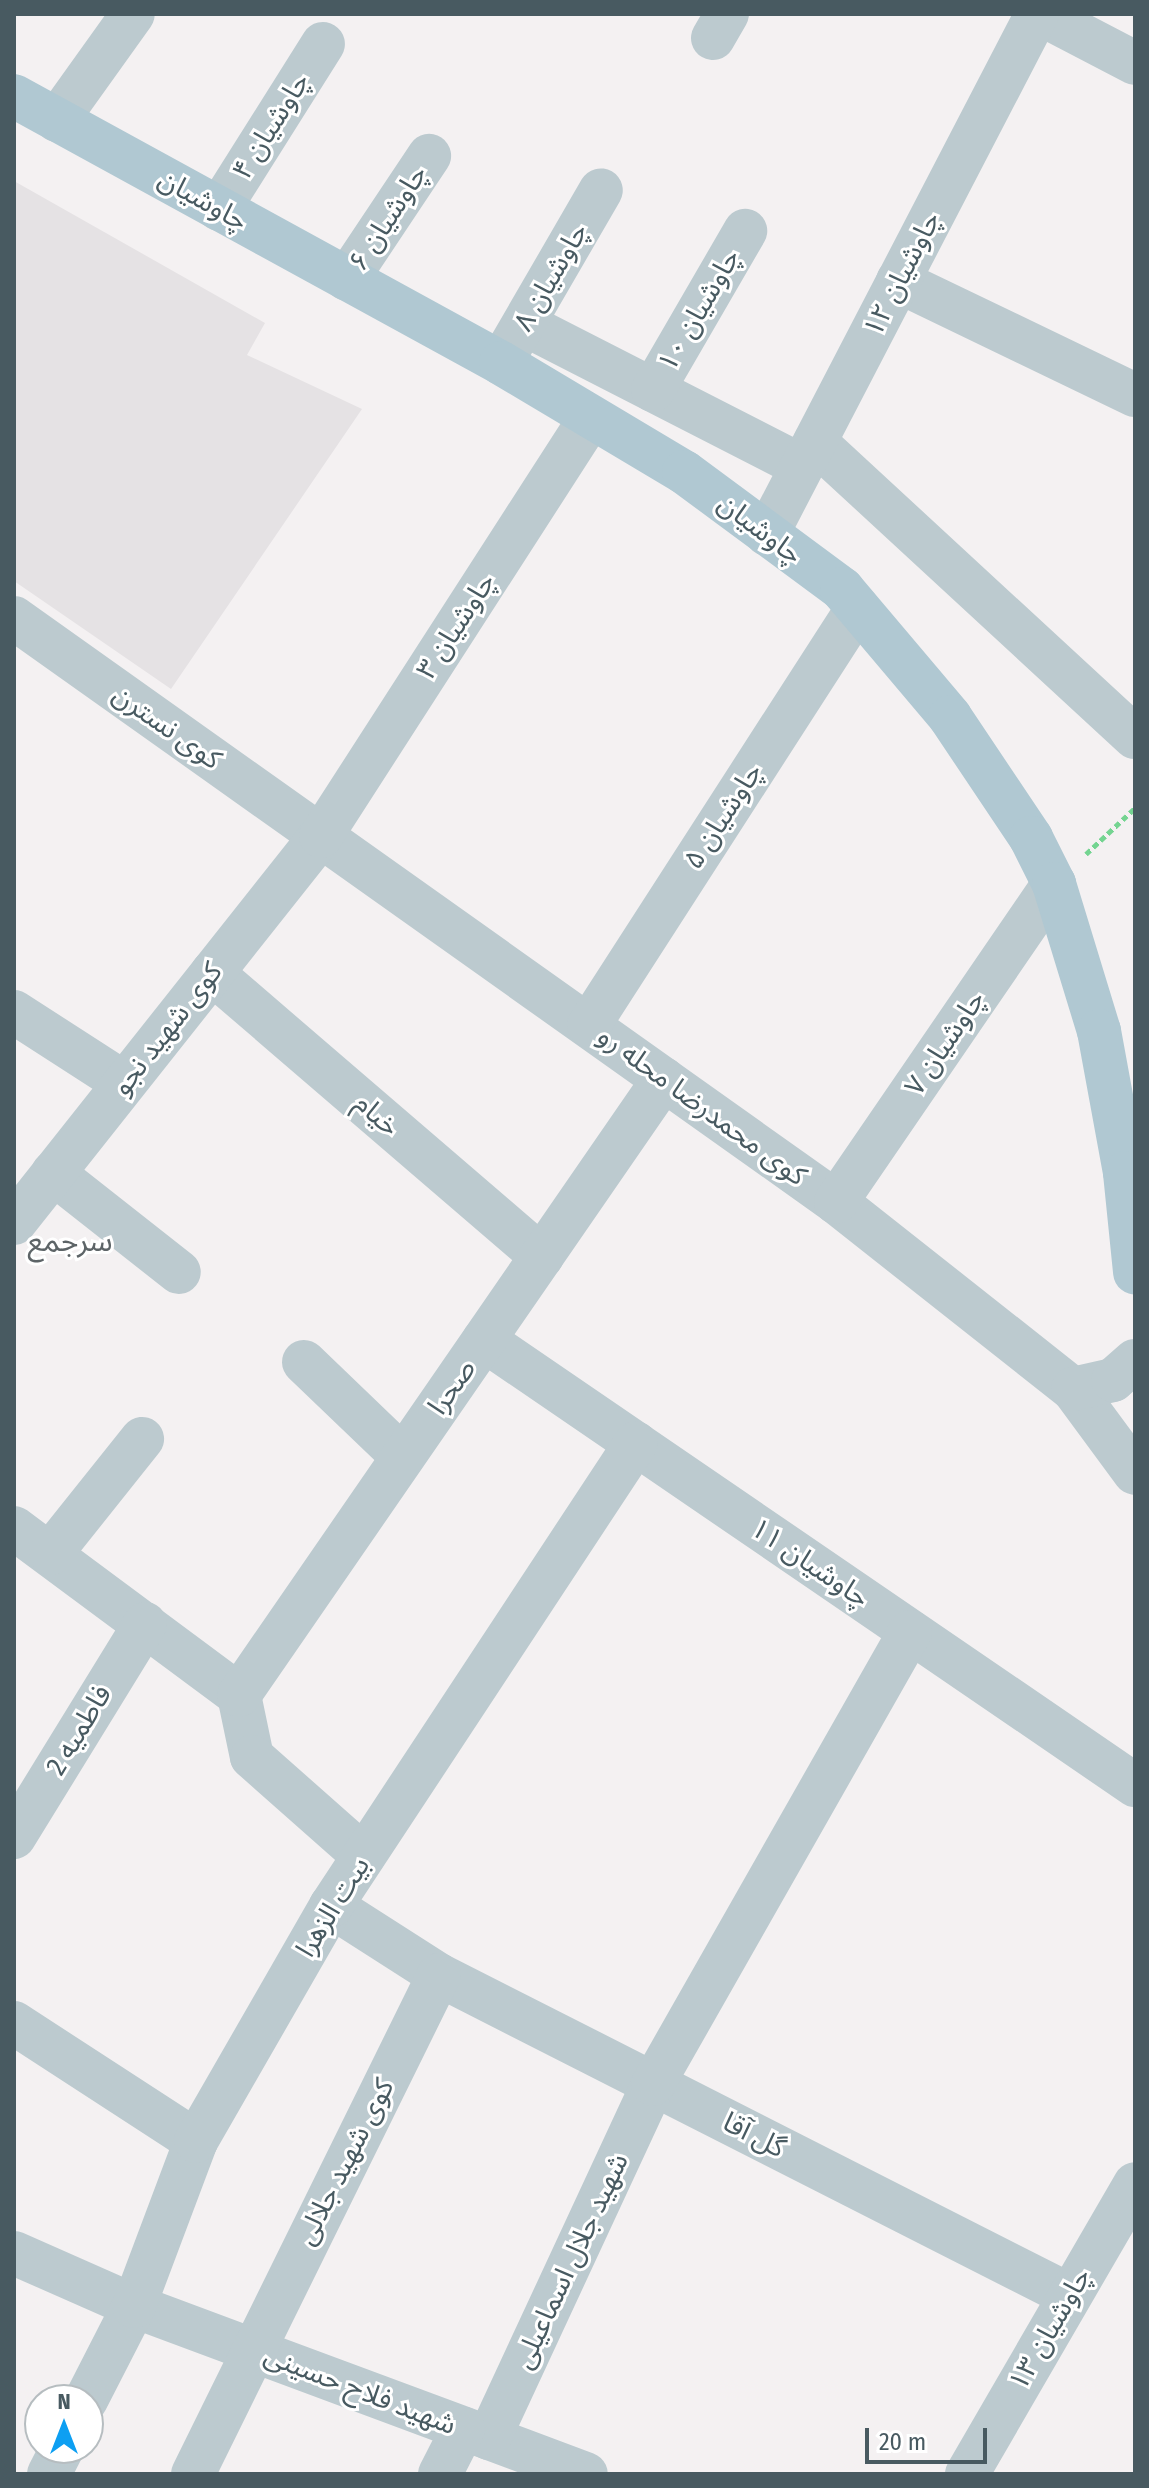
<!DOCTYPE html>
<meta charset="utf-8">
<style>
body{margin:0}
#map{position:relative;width:1149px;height:2488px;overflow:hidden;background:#f4f1f2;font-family:"Fira Sans Condensed","Noto Sans Arabic",sans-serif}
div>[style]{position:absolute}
.education>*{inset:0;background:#e5e2e4}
.path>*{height:5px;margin-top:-2.5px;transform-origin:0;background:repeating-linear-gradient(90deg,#74d491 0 6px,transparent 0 10px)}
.minor>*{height:44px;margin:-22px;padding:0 22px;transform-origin:22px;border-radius:22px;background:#bccacf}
.major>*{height:44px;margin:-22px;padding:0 22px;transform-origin:22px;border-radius:22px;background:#b0c8d2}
span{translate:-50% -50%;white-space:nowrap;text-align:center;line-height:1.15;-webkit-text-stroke:6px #fff;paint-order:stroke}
.street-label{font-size:28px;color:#485a61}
.neighbourhood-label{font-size:30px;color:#5d6467}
.frame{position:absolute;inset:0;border:16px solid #485a61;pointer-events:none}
.north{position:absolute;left:24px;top:2384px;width:80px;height:80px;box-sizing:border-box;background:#fff;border:2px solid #b6bdc0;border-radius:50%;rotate:0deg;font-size:22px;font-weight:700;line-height:32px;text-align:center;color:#485a61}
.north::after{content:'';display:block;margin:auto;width:28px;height:36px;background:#0d9ff2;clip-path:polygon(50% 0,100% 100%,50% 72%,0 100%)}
.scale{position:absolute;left:865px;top:2428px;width:122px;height:36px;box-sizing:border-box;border:4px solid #485a61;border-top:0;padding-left:10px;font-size:24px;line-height:28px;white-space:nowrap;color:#485a61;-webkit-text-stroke:6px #fff;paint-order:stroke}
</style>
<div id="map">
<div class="education">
<div style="clip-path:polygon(14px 181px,265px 323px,247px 355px,362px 409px,171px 689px,14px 581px)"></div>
</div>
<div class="path">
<div style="left:1086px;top:854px;width:67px;rotate:-43.2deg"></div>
</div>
<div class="minor">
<div style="left:1041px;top:14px;width:106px;rotate:27.5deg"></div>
<div style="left:713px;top:38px;width:28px;rotate:-60deg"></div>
<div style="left:57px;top:120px;width:130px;rotate:-54.4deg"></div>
<div style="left:219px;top:209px;width:195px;rotate:-57.8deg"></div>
<div style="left:347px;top:279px;width:148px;rotate:-56.3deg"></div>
<div style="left:898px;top:281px;width:263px;rotate:25.7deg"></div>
<div style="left:524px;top:324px;width:312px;rotate:27.1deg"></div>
<div style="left:510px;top:347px;width:181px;rotate:-59.9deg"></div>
<div style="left:653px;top:390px;width:184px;rotate:-59.9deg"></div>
<div style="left:815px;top:442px;width:435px;rotate:42.7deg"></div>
<div style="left:767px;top:534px;width:586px;rotate:-62.56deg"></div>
<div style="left:14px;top:618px;width:1008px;rotate:35.39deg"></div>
<div style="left:836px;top:1202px;width:302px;rotate:38.3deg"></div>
<div style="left:1073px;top:1389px;width:104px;rotate:53.6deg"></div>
<div style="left:212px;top:973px;width:435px;rotate:40.7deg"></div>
<div style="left:14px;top:1012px;width:131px;rotate:32.8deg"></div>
<div style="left:589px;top:1025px;width:496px;rotate:-57.2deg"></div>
<div style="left:53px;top:1173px;width:160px;rotate:38.2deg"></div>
<div style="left:836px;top:1202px;width:386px;rotate:-55.6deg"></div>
<div style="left:14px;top:1223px;width:494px;rotate:-51.6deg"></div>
<div style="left:321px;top:836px;width:498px;rotate:-57.2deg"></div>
<div style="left:484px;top:1340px;width:789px;rotate:34.36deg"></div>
<div style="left:304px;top:1362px;width:137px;rotate:43.8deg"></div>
<div style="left:1073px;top:1389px;width:41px;rotate:-12.7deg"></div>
<div style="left:1113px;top:1380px;width:29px;rotate:-41deg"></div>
<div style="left:14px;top:1528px;width:280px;rotate:36.6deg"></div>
<div style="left:239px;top:1695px;width:63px;rotate:78.2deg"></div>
<div style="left:252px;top:1757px;width:149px;rotate:41.5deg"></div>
<div style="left:51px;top:1553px;width:146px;rotate:-51.4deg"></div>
<div style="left:239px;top:1695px;width:748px;rotate:-55.4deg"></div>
<div style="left:14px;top:1837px;width:250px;rotate:-58.4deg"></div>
<div style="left:331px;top:1906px;width:128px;rotate:32.6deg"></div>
<div style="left:439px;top:1975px;width:707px;rotate:26.93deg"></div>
<div style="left:14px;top:2023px;width:217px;rotate:33deg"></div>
<div style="left:14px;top:2253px;width:131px;rotate:23.8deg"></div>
<div style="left:134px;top:2306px;width:482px;rotate:20.4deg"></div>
<div style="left:86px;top:2400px;width:106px;rotate:-62.9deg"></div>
<div style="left:134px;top:2306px;width:176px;rotate:-69.4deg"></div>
<div style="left:196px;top:2141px;width:271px;rotate:-60.1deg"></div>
<div style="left:331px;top:1906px;width:554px;rotate:-56.63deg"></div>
<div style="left:489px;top:2438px;width:390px;rotate:-65.1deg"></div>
<div style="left:653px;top:2084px;width:520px;rotate:-60.38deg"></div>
<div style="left:49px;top:2474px;width:29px;rotate:-63deg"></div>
<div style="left:193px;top:2474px;width:556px;rotate:-63.76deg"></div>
<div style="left:440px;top:2474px;width:51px;rotate:-62.9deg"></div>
<div style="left:967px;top:2474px;width:335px;rotate:-59.9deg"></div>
</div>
<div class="major">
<div style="left:14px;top:96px;width:555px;rotate:28.73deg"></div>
<div style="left:501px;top:363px;width:213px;rotate:30.8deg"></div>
<div style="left:684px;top:472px;width:197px;rotate:36.5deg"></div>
<div style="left:842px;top:589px;width:167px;rotate:49.8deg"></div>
<div style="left:950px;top:717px;width:146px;rotate:56.2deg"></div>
<div style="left:1031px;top:838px;width:51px;rotate:63.4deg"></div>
<div style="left:1054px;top:884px;width:154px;rotate:73deg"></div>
<div style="left:1099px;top:1031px;width:144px;rotate:79.6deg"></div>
<div style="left:1125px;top:1173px;width:100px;rotate:84.2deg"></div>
</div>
<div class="street-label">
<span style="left:271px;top:126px;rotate:-58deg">چاوشیان ۴</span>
<span style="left:203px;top:200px;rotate:29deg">چاوشیان</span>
<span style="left:388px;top:218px;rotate:-57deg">چاوشیان ۶</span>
<span style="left:902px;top:274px;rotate:-63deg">چاوشیان ۱۲</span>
<span style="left:551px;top:277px;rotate:-60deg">چاوشیان ۸</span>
<span style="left:699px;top:310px;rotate:-60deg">چاوشیان ۱۰</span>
<span style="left:760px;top:529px;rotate:37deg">چاوشیان</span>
<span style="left:456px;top:626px;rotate:-57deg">چاوشیان ۳</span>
<span style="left:167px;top:727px;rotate:35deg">کوی نسترن</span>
<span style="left:723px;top:816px;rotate:-57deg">چاوشیان ۵</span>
<span style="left:167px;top:1029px;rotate:-52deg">کوی شهید نجو</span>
<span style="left:945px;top:1043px;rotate:-56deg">چاوشیان ۷</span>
<span style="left:702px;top:1106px;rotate:36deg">کوی محمدرضا محله رو</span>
<span style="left:377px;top:1115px;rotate:41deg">خیام</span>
<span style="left:452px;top:1387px;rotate:-55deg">صحرا</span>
<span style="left:810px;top:1563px;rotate:34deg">چاوشیان ۱۱</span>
<span style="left:79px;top:1730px;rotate:-59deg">فاطمیه 2</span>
<span style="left:333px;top:1907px;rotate:-58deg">بیت الزهرا</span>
<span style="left:754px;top:2135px;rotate:27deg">گل آقا</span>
<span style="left:345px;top:2162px;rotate:-63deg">کوی شهید جلالی</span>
<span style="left:571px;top:2261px;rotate:-65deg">شهید جلال اسماعیلی</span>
<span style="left:1050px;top:2329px;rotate:-60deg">چاوشیان ۱۳</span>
<span style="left:360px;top:2390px;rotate:21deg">شهید فلاح حسینی</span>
</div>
<div class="neighbourhood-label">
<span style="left:70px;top:1241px">سرجمع</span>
</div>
<div class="frame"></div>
<div class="north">N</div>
<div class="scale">20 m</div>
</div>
